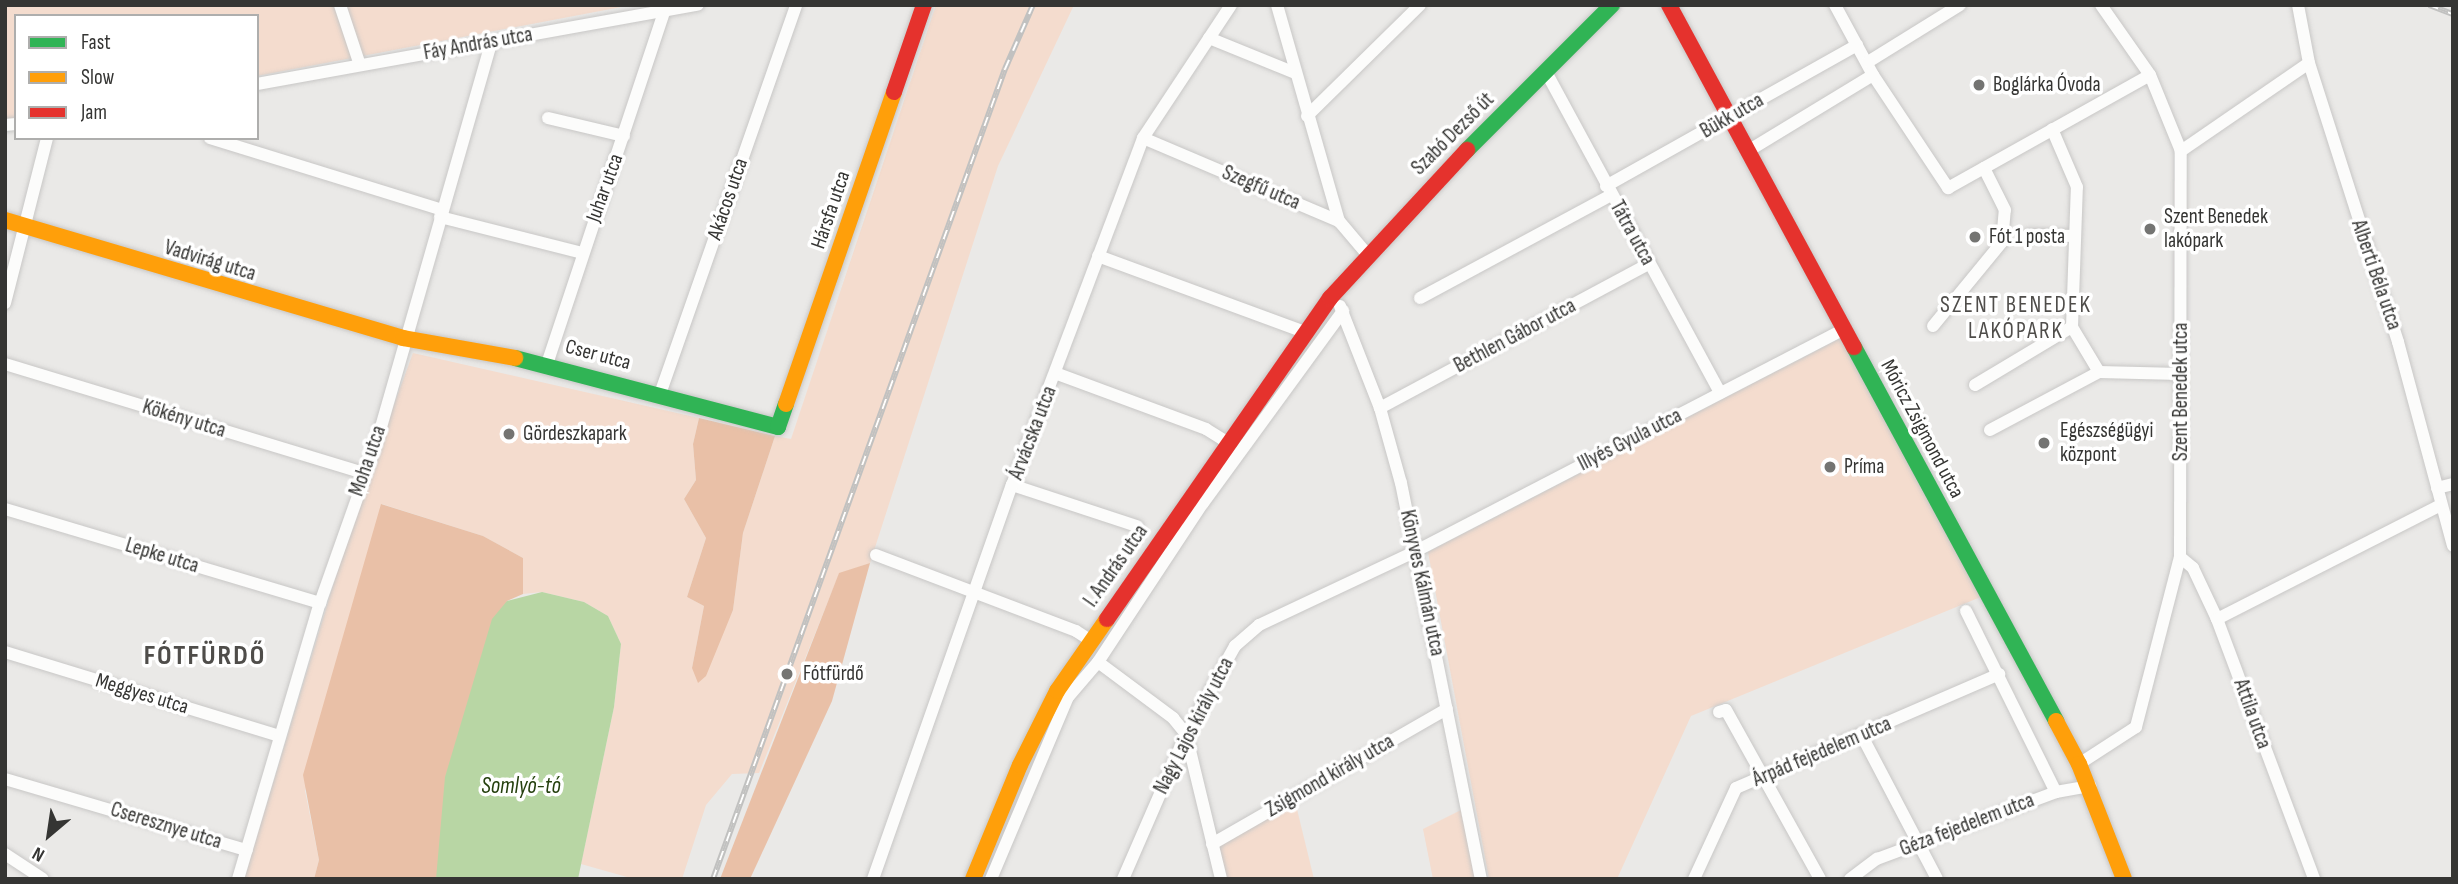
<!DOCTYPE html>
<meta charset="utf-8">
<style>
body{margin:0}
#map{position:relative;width:2458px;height:884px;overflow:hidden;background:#eae9e7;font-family:"Sofia Sans Condensed",sans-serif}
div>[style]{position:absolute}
.green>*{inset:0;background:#f4dcce}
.forest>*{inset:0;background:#e9c0a7}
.water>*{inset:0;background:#b8d6a4}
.roads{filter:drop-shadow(0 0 2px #c8c7c6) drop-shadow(0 0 2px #c8c7c6)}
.street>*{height:12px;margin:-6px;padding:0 6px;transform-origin:6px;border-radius:6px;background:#fcfcfb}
.fast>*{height:16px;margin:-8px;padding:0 8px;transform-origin:8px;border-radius:8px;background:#30b455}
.slow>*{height:16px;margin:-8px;padding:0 8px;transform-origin:8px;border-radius:8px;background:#ff9f0a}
.jam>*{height:16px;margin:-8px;padding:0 8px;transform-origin:8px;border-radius:8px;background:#e5322d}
.rail>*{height:6px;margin-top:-3px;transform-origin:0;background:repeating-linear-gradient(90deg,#fff 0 10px,#c1c1c0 0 20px);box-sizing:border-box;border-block:2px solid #c1c1c0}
.dots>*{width:19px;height:19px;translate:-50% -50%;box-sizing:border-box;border:4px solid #fff;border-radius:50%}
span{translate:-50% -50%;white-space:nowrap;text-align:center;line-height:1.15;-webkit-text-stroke:7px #fff;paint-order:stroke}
.street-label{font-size:21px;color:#353533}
.poi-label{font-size:21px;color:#353533}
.left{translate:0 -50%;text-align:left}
.neighbourhood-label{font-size:23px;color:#4f4d4a;letter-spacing:2px}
.water-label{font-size:23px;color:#25400e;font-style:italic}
.district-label{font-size:28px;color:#4f4d4a;font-weight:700;letter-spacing:2px}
.frame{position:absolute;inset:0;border:7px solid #353533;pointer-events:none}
.legend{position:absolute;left:14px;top:14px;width:245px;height:126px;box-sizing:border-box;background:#fff;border:2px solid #aeaead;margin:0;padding:9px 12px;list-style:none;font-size:21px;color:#353533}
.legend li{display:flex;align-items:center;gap:14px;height:35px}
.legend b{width:35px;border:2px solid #aeaead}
.north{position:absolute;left:14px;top:800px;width:70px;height:70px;-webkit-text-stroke:5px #fff;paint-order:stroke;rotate:209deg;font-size:19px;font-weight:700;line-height:28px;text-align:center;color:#353533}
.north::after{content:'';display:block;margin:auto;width:24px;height:32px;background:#353533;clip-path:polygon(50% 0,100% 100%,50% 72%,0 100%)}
</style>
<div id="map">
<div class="green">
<div style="clip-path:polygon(5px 5px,632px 5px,257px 76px,257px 16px,16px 16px,16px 120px,5px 121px)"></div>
<div style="clip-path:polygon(936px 5px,1074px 5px,998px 166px,870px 563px,839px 574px,759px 773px,732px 774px,706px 805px,682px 879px,634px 879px,581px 864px,614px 707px,621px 644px,608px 616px,584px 602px,542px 592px,523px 594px,523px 558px,483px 536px,382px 504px,305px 791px,319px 860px,314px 879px,244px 879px,360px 497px,413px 353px,699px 418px,693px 444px,696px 480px,684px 499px,706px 538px,687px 597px,704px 606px,692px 668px,719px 640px,733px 610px,743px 533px,775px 436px,791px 439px)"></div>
<div style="clip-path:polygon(1841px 338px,1988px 594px,1691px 716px,1617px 879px,1489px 879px,1428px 552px)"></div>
<div style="clip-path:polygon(1294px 797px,1314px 879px,1221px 879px,1212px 844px)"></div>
<div style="clip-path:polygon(1467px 807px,1481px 879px,1433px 879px,1423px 829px)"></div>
</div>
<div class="forest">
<div style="clip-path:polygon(699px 418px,775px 436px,743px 533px,733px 610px,706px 676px,698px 683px,692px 668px,704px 606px,687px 597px,706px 538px,684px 499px,696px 480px,693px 444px)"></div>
<div style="clip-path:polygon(381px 504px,483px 536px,523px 558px,523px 594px,507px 601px,436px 879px,314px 879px,319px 860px,303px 775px)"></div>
<div style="clip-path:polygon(870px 563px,832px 701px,750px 879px,720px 879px,839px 573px)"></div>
</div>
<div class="water">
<div style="clip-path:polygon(542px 592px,584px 602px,608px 616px,621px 644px,614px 707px,578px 879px,436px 879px,445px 777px,492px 619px,507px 601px)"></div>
</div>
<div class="roads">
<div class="street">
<div style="left:340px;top:5px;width:63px;rotate:71.6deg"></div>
<div style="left:1277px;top:5px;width:225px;rotate:74deg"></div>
<div style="left:1835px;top:5px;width:80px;rotate:61.5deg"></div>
<div style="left:1873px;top:75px;width:136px;rotate:56.4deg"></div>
<div style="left:1948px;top:188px;width:231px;rotate:-29.2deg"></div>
<div style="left:2298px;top:5px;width:59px;rotate:79.3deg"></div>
<div style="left:2309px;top:63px;width:293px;rotate:72.3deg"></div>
<div style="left:2398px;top:342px;width:211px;rotate:74.9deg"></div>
<div style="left:1209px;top:38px;width:93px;rotate:22.1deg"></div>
<div style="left:1868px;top:62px;width:108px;rotate:-31.8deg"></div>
<div style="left:1546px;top:72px;width:365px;rotate:61.5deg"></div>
<div style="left:257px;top:84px;width:448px;rotate:-10.2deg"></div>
<div style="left:1307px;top:116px;width:158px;rotate:-44.5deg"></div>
<div style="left:548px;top:118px;width:78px;rotate:13.3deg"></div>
<div style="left:5px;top:125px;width:11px;rotate:-5deg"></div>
<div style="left:210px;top:138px;width:243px;rotate:17.2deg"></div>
<div style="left:1143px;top:138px;width:213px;rotate:23deg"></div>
<div style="left:1339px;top:221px;width:43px;rotate:49.7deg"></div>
<div style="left:1748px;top:151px;width:146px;rotate:-31.3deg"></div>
<div style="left:2181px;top:151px;width:155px;rotate:-34.5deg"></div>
<div style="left:1606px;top:186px;width:288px;rotate:-29.3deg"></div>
<div style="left:440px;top:217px;width:146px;rotate:14.2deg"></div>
<div style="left:2028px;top:235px;width:47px;rotate:1.2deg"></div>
<div style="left:1098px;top:256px;width:223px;rotate:20.2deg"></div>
<div style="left:1420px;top:298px;width:217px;rotate:-28.3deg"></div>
<div style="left:5px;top:303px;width:170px;rotate:-75.7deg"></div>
<div style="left:1340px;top:306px;width:110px;rotate:68.6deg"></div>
<div style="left:1380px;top:408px;width:78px;rotate:74.4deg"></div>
<div style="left:1401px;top:483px;width:404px;rotate:78.6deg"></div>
<div style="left:1933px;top:326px;width:109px;rotate:-50.6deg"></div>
<div style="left:2002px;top:242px;width:32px;rotate:-85deg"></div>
<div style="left:2005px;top:210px;width:47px;rotate:-116.6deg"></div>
<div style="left:2072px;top:327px;width:52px;rotate:59deg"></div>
<div style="left:5px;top:364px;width:374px;rotate:16.9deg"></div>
<div style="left:547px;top:364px;width:371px;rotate:-71.6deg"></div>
<div style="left:1055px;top:373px;width:161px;rotate:20.3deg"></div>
<div style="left:1206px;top:429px;width:26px;rotate:32deg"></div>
<div style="left:1975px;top:385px;width:113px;rotate:-30.9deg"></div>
<div style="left:2072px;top:327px;width:140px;rotate:-88deg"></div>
<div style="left:2077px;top:187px;width:63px;rotate:-113.3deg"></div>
<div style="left:660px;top:394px;width:412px;rotate:-70.7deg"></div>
<div style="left:1380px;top:408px;width:305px;rotate:-28.2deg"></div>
<div style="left:1990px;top:430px;width:123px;rotate:-28deg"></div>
<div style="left:2099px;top:372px;width:81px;rotate:1.4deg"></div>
<div style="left:1012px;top:485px;width:132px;rotate:18.2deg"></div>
<div style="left:2437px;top:488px;width:16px;rotate:-14deg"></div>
<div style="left:5px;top:509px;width:329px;rotate:16.6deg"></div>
<div style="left:876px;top:555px;width:214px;rotate:20.8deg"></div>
<div style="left:1076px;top:631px;width:17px;rotate:33deg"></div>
<div style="left:2180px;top:557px;width:17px;rotate:40deg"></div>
<div style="left:2193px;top:568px;width:56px;rotate:64.8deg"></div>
<div style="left:2217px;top:619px;width:278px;rotate:69.5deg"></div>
<div style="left:1966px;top:611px;width:202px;rotate:63.6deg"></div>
<div style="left:2217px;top:619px;width:251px;rotate:-27deg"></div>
<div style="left:5px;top:652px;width:287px;rotate:17deg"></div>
<div style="left:1098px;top:662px;width:94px;rotate:36.7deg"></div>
<div style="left:1173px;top:718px;width:21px;rotate:51deg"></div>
<div style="left:1186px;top:734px;width:149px;rotate:76.4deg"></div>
<div style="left:1719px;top:712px;width:7px;rotate:-16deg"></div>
<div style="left:1726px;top:710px;width:193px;rotate:60.9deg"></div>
<div style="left:1862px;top:736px;width:161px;rotate:62.3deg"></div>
<div style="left:2079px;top:764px;width:68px;rotate:-33deg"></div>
<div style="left:2136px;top:727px;width:176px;rotate:-75.5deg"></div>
<div style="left:2180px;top:557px;width:406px;rotate:-89.9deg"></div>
<div style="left:2181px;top:151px;width:82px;rotate:-112.2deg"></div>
<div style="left:2150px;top:75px;width:85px;rotate:-125deg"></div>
<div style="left:5px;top:779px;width:252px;rotate:16.4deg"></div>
<div style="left:1212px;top:844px;width:271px;rotate:-29.9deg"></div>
<div style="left:5px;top:854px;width:45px;rotate:33.3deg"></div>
<div style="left:238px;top:879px;width:288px;rotate:-73.5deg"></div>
<div style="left:320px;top:603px;width:164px;rotate:-70.5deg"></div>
<div style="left:375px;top:448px;width:423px;rotate:-74deg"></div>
<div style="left:873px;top:879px;width:418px;rotate:-70.6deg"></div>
<div style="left:1012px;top:485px;width:371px;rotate:-69.3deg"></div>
<div style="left:1143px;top:138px;width:159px;rotate:-56.5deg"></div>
<div style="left:991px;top:879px;width:198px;rotate:-67.1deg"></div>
<div style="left:1068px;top:697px;width:46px;rotate:-49.4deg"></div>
<div style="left:1098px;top:662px;width:191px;rotate:-56.6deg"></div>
<div style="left:1203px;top:503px;width:238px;rotate:-53.9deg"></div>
<div style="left:1123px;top:879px;width:158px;rotate:-66.5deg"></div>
<div style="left:1186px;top:734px;width:101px;rotate:-60.9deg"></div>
<div style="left:1235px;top:646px;width:32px;rotate:-41deg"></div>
<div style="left:1259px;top:625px;width:174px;rotate:-25.2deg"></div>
<div style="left:1416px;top:551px;width:483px;rotate:-27.4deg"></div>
<div style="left:1694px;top:879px;width:100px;rotate:-65.2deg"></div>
<div style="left:1736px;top:788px;width:287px;rotate:-23.4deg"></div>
<div style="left:1850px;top:879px;width:34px;rotate:-37deg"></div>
<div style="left:1877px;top:859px;width:191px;rotate:-20.5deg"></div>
<div style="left:2056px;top:792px;width:35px;rotate:-10deg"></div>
</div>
<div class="fast">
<div style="left:1467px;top:150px;width:205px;rotate:-45deg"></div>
<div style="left:1854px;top:347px;width:425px;rotate:61.6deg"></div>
<div style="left:515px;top:358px;width:272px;rotate:14.7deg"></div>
<div style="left:778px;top:427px;width:24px;rotate:-71deg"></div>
</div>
<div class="slow">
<div style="left:5px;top:220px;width:415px;rotate:16.5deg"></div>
<div style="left:403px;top:338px;width:114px;rotate:10.1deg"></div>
<div style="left:786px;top:404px;width:330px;rotate:-70.9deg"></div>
<div style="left:2056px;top:721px;width:49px;rotate:61.9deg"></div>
<div style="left:2079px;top:764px;width:123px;rotate:68.6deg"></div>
<div style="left:973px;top:879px;width:123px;rotate:-67.6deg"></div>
<div style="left:1020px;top:765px;width:83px;rotate:-63.4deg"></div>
<div style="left:1057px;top:691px;width:88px;rotate:-55.2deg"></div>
</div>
<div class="jam">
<div style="left:1669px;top:5px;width:389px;rotate:61.6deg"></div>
<div style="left:894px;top:92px;width:92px;rotate:-71deg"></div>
<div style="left:1107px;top:619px;width:391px;rotate:-55.2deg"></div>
<div style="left:1330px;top:298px;width:202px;rotate:-47.2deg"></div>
</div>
</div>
<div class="rail">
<div style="left:2429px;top:5px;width:26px;rotate:21deg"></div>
<div style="left:713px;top:879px;width:861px;rotate:-70.18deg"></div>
<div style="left:1005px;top:69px;width:70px;rotate:-66.4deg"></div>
</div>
<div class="dots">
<div style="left:1979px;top:85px;background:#747472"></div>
<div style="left:2150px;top:229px;background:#747472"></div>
<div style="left:1975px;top:237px;background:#747472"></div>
<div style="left:509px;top:434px;background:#747472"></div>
<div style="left:2044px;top:443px;background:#747472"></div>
<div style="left:1830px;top:467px;background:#747472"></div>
<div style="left:787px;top:674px;background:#747472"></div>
</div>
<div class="street-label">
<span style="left:478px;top:44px;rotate:-10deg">Fáy András utca</span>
<span style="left:1732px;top:116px;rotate:-30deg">Bükk utca</span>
<span style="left:1453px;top:134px;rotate:-45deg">Szabó Dezső út</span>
<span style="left:605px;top:188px;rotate:-70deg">Juhar utca</span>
<span style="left:1261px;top:188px;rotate:23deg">Szegfű utca</span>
<span style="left:728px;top:199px;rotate:-71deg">Akácos utca</span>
<span style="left:831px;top:210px;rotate:-71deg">Hársfa utca</span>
<span style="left:1632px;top:233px;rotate:61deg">Tátra utca</span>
<span style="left:210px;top:261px;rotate:17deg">Vadvirág utca</span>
<span style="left:2376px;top:275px;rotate:71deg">Alberti Béla utca</span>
<span style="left:1515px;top:336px;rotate:-28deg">Bethlen Gábor utca</span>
<span style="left:598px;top:355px;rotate:15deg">Cser utca</span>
<span style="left:2181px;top:392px;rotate:-90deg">Szent Benedek utca</span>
<span style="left:184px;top:419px;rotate:17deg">Kökény utca</span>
<span style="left:1922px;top:429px;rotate:62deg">Móricz Zsigmond utca</span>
<span style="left:1033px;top:433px;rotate:-69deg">Árvácska utca</span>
<span style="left:1630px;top:440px;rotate:-27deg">Illyés Gyula utca</span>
<span style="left:368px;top:461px;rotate:-71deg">Moha utca</span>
<span style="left:162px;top:556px;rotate:17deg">Lepke utca</span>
<span style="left:1116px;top:566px;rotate:-55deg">I. András utca</span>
<span style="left:1422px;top:583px;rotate:78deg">Könyves Kálmán utca</span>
<span style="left:142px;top:694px;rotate:17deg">Meggyes utca</span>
<span style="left:2252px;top:714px;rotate:70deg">Attila utca</span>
<span style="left:1194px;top:726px;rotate:-63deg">Nagy Lajos király utca</span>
<span style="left:1822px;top:752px;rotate:-23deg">Árpád fejedelem utca</span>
<span style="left:1330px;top:776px;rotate:-30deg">Zsigmond király utca</span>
<span style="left:1967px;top:825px;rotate:-21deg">Géza fejedelem utca</span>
<span style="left:166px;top:826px;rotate:17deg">Cseresznye utca</span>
</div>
<div class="poi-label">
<span class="left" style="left:1993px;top:85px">Boglárka Óvoda</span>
<span class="left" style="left:2164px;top:229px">Szent Benedek<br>lakópark</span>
<span class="left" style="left:1989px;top:237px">Fót 1 posta</span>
<span class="left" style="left:2060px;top:443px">Egészségügyi<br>központ</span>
<span class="left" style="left:523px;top:434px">Gördeszkapark</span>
<span class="left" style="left:1844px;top:467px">Príma</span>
<span class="left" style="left:803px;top:674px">Fótfürdő</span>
</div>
<div class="neighbourhood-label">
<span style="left:2016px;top:318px">SZENT BENEDEK<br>LAKÓPARK</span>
</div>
<div class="water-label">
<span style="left:521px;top:786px">Somlyó-tó</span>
</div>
<div class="district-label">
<span style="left:205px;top:656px">FÓTFÜRDŐ</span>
</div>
<div class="frame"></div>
<ul class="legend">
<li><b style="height:9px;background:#30b455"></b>Fast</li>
<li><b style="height:9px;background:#ff9f0a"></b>Slow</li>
<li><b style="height:9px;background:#e5322d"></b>Jam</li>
</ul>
<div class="north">N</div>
</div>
